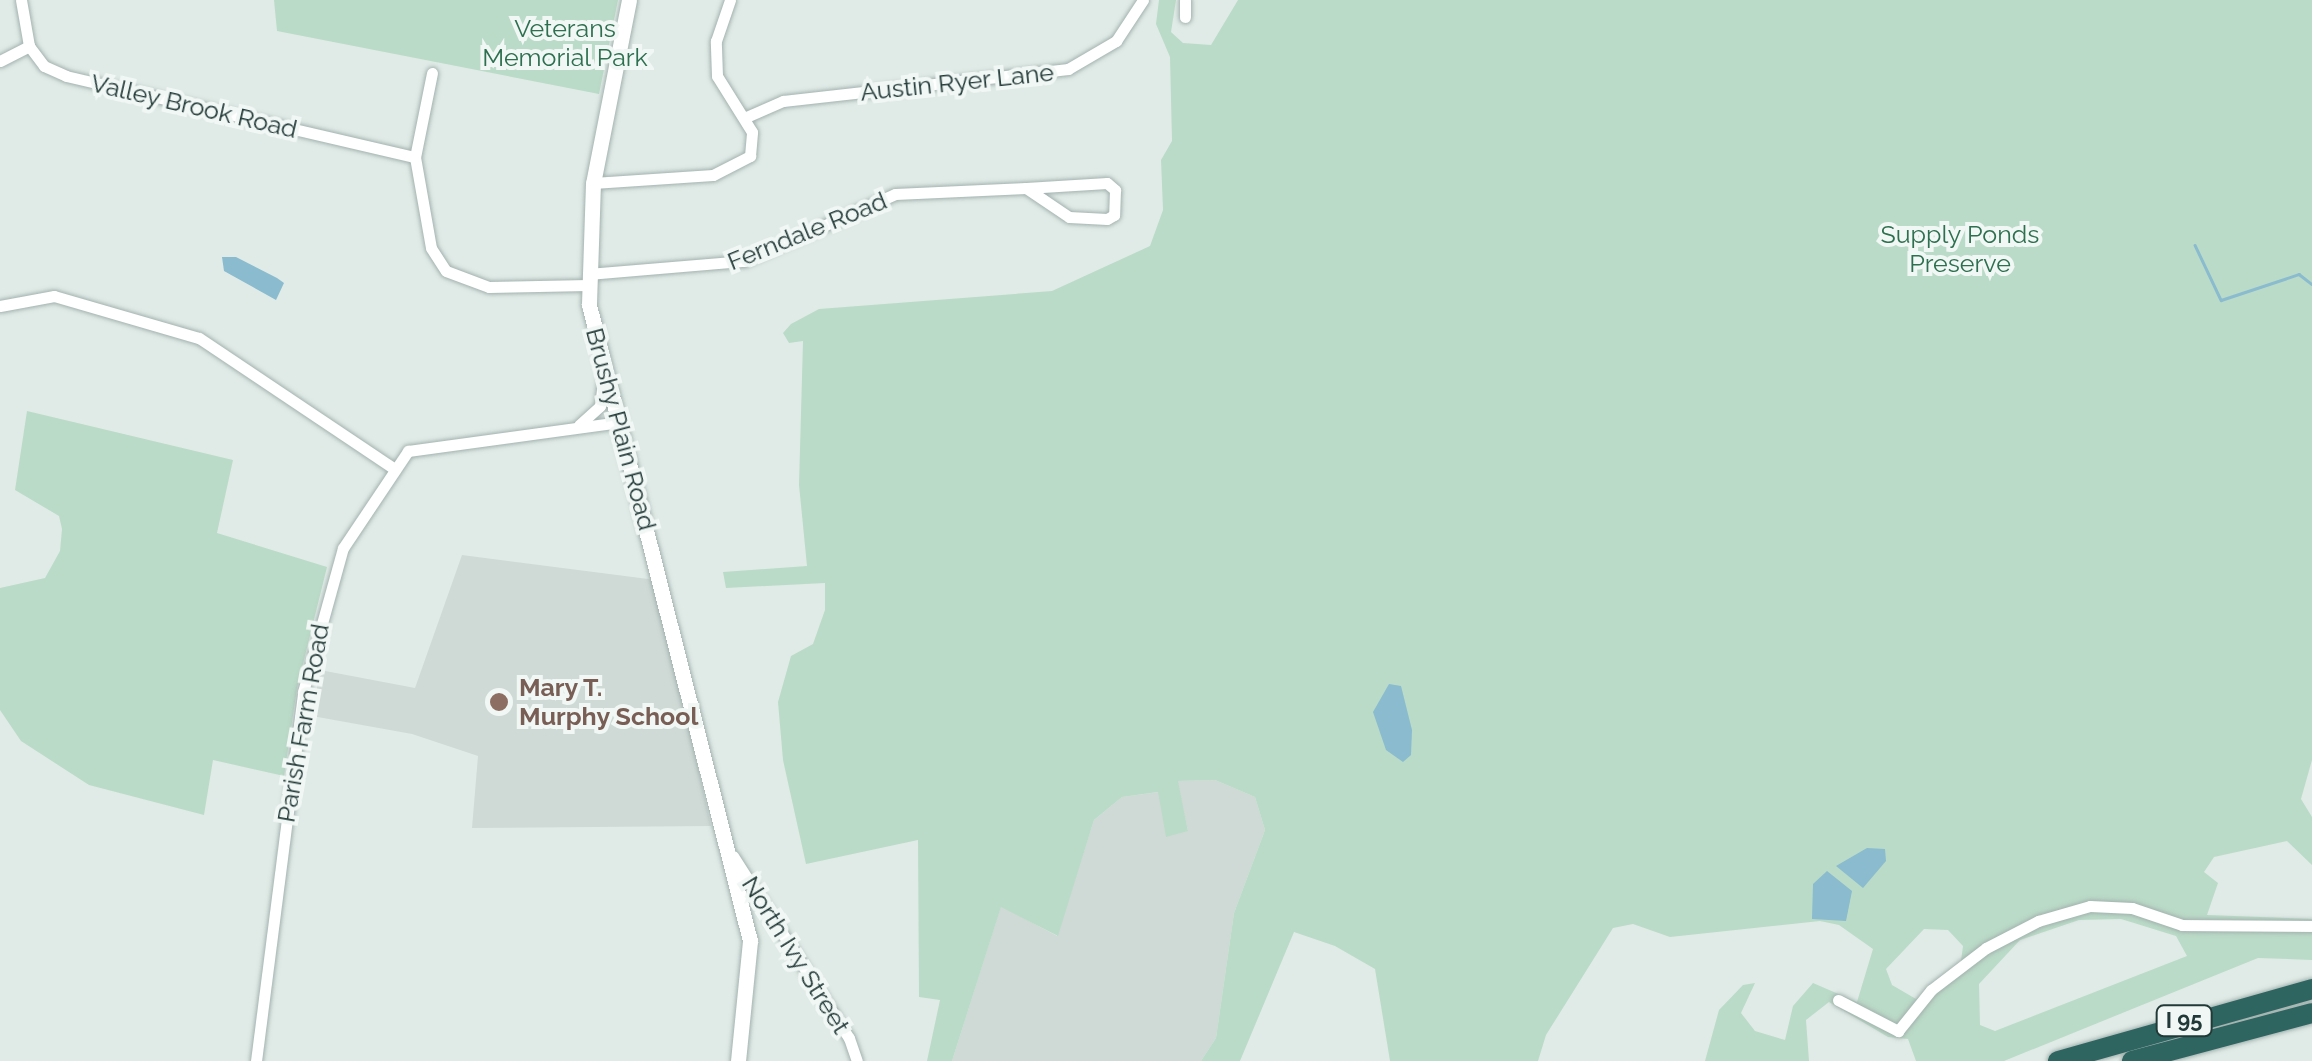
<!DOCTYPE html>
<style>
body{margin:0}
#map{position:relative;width:2312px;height:1061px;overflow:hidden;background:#e0ebe7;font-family:Raleway,sans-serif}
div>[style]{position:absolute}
.built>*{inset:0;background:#cfdad6}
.green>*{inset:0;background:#badbc7}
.water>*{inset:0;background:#8abbce}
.stream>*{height:2.5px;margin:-1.25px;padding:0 1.25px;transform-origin:1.25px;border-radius:1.25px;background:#8abbce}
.roads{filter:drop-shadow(0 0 2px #a3b2af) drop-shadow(0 0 2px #a3b2af)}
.minor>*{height:11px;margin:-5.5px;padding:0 5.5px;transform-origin:5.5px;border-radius:5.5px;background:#fff}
.secondary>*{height:15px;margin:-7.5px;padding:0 7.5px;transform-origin:7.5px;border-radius:7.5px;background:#fff}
.motorway>*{height:20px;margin:-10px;padding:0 10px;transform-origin:10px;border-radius:10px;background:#2e6561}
.dots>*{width:28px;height:28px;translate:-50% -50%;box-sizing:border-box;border:5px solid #f1f7f5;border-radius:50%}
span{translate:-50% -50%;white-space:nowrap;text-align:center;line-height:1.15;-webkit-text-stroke:8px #f1f7f5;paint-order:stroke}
.shield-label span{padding:2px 8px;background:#f1f7f5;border:2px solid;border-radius:8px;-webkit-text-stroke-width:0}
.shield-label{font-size:22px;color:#223a37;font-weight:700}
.park-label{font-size:25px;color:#2d704f}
.street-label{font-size:25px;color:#223a37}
.education-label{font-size:25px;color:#785e54;font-weight:700}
.left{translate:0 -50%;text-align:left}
</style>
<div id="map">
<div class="built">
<div style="clip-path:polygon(462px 555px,656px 580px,711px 826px,472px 828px,478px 756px,412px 734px,312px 716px,320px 670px,415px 688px)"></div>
<div style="clip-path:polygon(1215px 780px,1255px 797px,1265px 830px,1234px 913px,1216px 1038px,1201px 1061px,952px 1061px,1001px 906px,1057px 936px,1094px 820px,1122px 797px,1159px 792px,1188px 831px,1177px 781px)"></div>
</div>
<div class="green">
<div style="clip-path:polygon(274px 0,618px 0,599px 94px,277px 31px)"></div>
<div style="clip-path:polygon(evenodd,1159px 0,1176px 0,1171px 32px,1183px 43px,1211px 45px,1238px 0,2312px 0,2312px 760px,2301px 799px,2312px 817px,2312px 865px,2287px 841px,2214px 857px,2204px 872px,2218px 883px,2207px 915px,2312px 919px,2312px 960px,2258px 958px,2004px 1061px,1916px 1061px,1908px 1039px,1888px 1037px,1829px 1002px,1806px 1020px,1809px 1061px,1705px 1061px,1719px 1010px,1743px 985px,1755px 983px,1741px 1013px,1755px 1031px,1785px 1040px,1793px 1006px,1813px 983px,1857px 1002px,1873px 949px,1839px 925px,1820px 921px,1670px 937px,1633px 924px,1613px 928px,1546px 1035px,1538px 1061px,1390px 1061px,1375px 969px,1335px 946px,1294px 932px,1240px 1061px,1201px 1061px,1216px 1038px,1234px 913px,1265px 830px,1255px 797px,1215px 780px,1178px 781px,1188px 831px,1166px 837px,1158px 792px,1122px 797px,1094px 820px,1058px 936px,1001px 907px,952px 1061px,927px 1061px,940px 1000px,919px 997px,918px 840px,806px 864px,783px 760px,778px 702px,791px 656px,813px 644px,825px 610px,825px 583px,726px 588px,723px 572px,807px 566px,799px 485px,803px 341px,789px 343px,783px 333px,791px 324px,819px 309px,1052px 291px,1150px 246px,1163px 210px,1161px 160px,1172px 141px,1170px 57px,1156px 24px,1159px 0,2121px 919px,2176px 936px,2187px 956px,1995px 1031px,1980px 1025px,1979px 984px,2020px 940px,2079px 920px,2121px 919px,1159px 0,1924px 929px,1948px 930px,1963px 946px,1961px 961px,1916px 999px,1892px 985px,1886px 969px,1924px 929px)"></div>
<div style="clip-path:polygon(27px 411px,233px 460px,217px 533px,327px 567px,297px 688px,284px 776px,213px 760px,204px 815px,89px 785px,21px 741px,0 710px,0 588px,45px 578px,60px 551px,62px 529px,59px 516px,15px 490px)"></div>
</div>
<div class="water">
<div style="clip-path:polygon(222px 257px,236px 257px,277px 278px,284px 283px,276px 300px,224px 271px)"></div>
<div style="clip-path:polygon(1389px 684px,1401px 686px,1412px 730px,1411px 755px,1403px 762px,1386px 750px,1373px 712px)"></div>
<div style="clip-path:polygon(1867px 848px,1885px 849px,1886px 861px,1863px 888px,1836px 866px)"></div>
<div style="clip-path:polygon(1827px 871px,1852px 891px,1846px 921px,1812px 919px,1813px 884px)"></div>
</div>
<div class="stream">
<div style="left:2195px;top:245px;width:61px;rotate:64.7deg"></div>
<div style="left:2221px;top:300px;width:82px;rotate:-18.4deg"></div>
<div style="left:2299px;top:274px;width:16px;rotate:38deg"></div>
</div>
<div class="roads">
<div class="minor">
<div style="left:21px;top:0;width:47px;rotate:80.1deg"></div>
<div style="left:29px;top:46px;width:25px;rotate:53deg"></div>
<div style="left:44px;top:66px;width:24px;rotate:24deg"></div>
<div style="left:66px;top:76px;width:358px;rotate:13.1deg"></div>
<div style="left:1185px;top:0;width:17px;rotate:90deg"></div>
<div style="left:0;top:61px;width:33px;rotate:-27deg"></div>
<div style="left:432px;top:73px;width:86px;rotate:101.4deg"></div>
<div style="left:415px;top:157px;width:92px;rotate:80deg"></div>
<div style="left:431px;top:248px;width:27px;rotate:57deg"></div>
<div style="left:446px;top:271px;width:46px;rotate:20.4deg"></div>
<div style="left:489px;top:287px;width:99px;rotate:-1.2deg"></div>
<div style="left:744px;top:118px;width:43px;rotate:-23.6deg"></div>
<div style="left:783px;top:101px;width:287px;rotate:-6.4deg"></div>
<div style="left:1068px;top:69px;width:56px;rotate:-30.3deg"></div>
<div style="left:1116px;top:41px;width:49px;rotate:-56.6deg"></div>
<div style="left:593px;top:183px;width:120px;rotate:-3.8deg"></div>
<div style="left:713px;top:175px;width:42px;rotate:-27.2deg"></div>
<div style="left:750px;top:156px;width:24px;rotate:-85deg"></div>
<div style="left:752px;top:132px;width:66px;rotate:-122deg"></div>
<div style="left:717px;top:76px;width:35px;rotate:-92deg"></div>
<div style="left:716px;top:41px;width:43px;rotate:-71.1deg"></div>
<div style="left:1107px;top:183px;width:11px;rotate:41deg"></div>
<div style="left:1115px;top:190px;width:25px;rotate:92deg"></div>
<div style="left:1114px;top:215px;width:8px;rotate:150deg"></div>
<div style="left:1107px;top:219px;width:38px;rotate:-177deg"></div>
<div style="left:1069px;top:217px;width:52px;rotate:-146deg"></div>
<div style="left:1026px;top:188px;width:81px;rotate:-3.5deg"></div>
<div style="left:588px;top:274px;width:157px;rotate:-4.8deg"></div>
<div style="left:744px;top:261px;width:165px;rotate:-23.9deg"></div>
<div style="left:895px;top:194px;width:131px;rotate:-2.6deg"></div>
<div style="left:0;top:306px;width:55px;rotate:-10.5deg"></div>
<div style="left:54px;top:296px;width:151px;rotate:16.2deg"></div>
<div style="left:199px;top:338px;width:236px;rotate:33.8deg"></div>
<div style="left:579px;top:425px;width:28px;rotate:-42deg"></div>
<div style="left:600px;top:406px;width:33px;rotate:-83deg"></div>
<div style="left:733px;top:856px;width:216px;rotate:57.5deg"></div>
<div style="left:849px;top:1038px;width:24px;rotate:71deg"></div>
<div style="left:1838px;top:1000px;width:68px;rotate:27.3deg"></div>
<div style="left:1898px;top:1031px;width:53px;rotate:-51.2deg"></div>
<div style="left:1931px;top:990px;width:69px;rotate:-37.4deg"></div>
<div style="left:1986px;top:948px;width:59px;rotate:-27.4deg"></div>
<div style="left:2038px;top:921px;width:54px;rotate:-16.1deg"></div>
<div style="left:2090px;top:906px;width:42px;rotate:2.7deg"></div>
<div style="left:2132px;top:908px;width:53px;rotate:18.8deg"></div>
<div style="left:2182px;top:925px;width:130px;rotate:0.4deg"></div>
<div style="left:256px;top:1061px;width:372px;rotate:-82.7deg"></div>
<div style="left:303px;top:692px;width:149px;rotate:-74.5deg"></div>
<div style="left:343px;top:548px;width:117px;rotate:-56.2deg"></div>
<div style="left:408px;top:451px;width:214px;rotate:-7.8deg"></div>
</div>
<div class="secondary">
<div style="left:629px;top:0;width:187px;rotate:101.1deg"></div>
<div style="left:593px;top:183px;width:122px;rotate:91.9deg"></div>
<div style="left:589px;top:305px;width:656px;rotate:75.79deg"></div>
<div style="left:750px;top:941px;width:121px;rotate:95.7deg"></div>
</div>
<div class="motorway">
<div style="left:2058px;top:1061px;width:264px;rotate:-15.8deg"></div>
<div style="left:2132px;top:1061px;width:186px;rotate:-14.9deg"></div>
</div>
</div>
<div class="dots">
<div style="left:499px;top:702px;background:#8d6e63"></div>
</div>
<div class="shield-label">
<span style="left:2184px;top:1021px">I 95</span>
</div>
<div class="park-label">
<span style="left:565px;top:43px">Veterans<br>Memorial Park</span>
<span style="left:1960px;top:249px">Supply Ponds<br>Preserve</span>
</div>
<div class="street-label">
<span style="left:957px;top:82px;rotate:-6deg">Austin Ryer Lane</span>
<span style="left:194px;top:106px;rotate:13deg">Valley Brook Road</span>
<span style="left:807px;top:231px;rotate:-22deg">Ferndale Road</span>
<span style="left:621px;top:429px;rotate:75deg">Brushy Plain Road</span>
<span style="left:303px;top:723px;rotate:-80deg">Parish Farm Road</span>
<span style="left:796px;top:955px;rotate:58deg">North Ivy Street</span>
</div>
<div class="education-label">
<span class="left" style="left:519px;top:702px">Mary T.<br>Murphy School</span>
</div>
</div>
